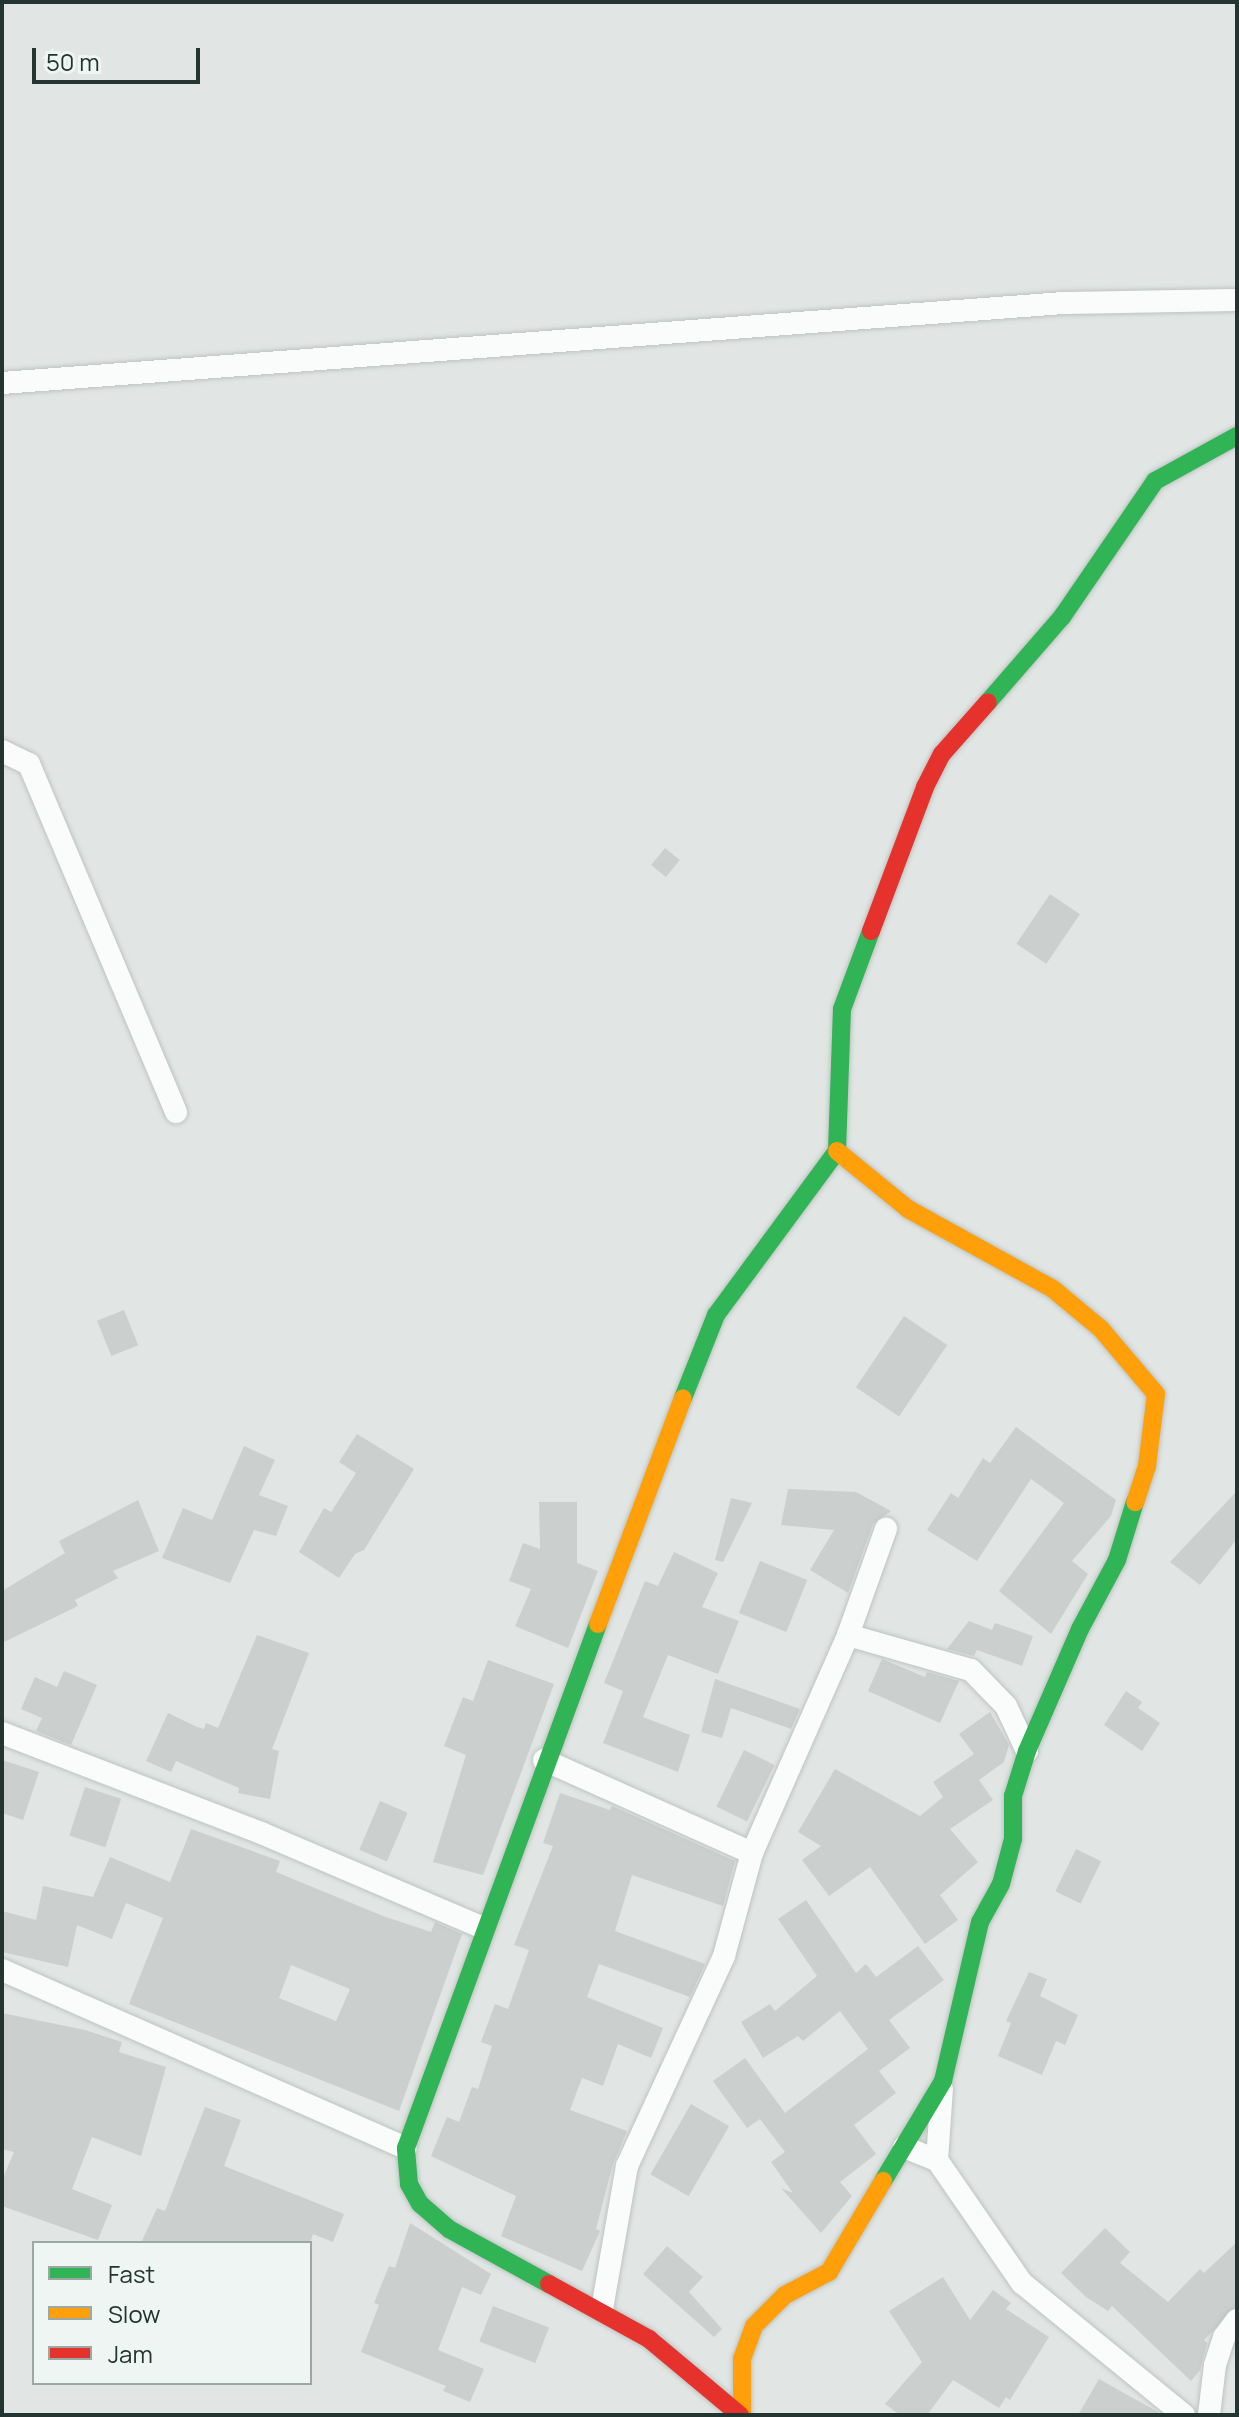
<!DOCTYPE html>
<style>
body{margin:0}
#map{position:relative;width:1239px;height:2417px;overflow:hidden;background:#e1e6e4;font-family:Manrope,sans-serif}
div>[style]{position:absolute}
.building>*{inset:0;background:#cbcfce;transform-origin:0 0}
.roads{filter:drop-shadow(0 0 2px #bec3c1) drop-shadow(0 0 2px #bec3c1)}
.street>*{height:22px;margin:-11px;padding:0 11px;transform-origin:11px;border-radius:11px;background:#fafbfb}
.fast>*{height:18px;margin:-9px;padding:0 9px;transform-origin:9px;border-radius:9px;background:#30b455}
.slow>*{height:18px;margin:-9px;padding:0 9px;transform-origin:9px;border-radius:9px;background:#ff9f0a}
.jam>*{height:18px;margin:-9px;padding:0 9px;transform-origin:9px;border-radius:9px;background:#e5322d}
span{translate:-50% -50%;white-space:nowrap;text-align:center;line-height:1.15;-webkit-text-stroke:6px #eef5f2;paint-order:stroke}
.frame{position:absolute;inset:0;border:4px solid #223530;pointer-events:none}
.legend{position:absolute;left:32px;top:2241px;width:280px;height:144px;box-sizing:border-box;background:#eef5f2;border:2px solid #9ca8a4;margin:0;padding:10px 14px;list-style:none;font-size:24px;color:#223530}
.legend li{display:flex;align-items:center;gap:16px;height:40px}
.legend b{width:40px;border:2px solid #9ca8a4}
.scale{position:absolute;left:32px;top:48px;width:168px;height:36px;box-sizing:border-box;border:4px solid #223530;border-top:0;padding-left:10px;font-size:24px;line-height:28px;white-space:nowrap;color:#223530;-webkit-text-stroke:6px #eef5f2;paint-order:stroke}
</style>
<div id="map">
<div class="building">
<div style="left:665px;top:848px;width:19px;height:22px;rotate:39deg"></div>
<div style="left:1050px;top:894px;width:36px;height:60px;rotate:34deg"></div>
<div style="left:124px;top:1310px;width:38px;height:29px;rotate:68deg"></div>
<div style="left:904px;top:1316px;width:52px;height:86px;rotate:34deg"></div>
<div style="clip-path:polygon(1016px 1427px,1116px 1500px,1111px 1516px,1072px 1561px,1088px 1574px,1051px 1634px,999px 1591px,1064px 1503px,1031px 1479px,977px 1561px,927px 1530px,951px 1493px,958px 1498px,983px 1458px,990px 1463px)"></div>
<div style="clip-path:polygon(357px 1434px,414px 1469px,364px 1550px,355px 1554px,339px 1578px,299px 1552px,324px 1508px,331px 1512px,356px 1473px,339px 1462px)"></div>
<div style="clip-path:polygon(244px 1446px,275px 1460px,259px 1495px,288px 1506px,276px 1536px,254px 1530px,230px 1583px,162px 1558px,183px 1508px,212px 1520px)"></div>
<div style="clip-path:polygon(788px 1489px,856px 1492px,891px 1511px,873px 1524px,848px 1593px,810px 1570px,834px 1530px,781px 1525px)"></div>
<div style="clip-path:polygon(1237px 1491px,1237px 1539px,1200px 1585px,1170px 1562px)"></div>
<div style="clip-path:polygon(731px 1498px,752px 1503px,723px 1562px,715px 1560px)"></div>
<div style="clip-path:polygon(138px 1500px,159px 1551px,113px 1571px,118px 1578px,75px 1600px,78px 1606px,2px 1643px,2px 1591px,65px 1553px,59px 1541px)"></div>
<div style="clip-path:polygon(539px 1502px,577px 1502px,577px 1563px,598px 1571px,568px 1648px,515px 1626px,531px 1589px,509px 1581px,523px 1543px,540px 1549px)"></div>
<div style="clip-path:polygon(674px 1552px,718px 1573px,702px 1607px,739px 1621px,718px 1674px,668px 1655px,643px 1717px,690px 1735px,678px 1772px,603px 1743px,623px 1691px,604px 1683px,645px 1581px,658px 1586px)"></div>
<div style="left:760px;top:1561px;width:51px;height:56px;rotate:22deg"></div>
<div style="clip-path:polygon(969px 1621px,992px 1630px,995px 1623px,1033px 1636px,1022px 1666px,977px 1650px,974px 1656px,947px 1649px)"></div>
<div style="clip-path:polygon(257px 1635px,309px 1653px,272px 1749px,279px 1751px,270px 1799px,238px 1793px,239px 1788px,176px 1761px,171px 1772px,146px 1761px,168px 1713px,197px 1727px,204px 1729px,206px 1723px,218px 1728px)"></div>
<div style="clip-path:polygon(882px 1659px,925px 1677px,927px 1672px,959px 1681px,940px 1723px,868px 1691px)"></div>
<div style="clip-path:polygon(488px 1660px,554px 1684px,483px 1875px,433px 1862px,466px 1755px,444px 1746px,463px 1697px,473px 1701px)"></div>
<div style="clip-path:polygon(64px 1671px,97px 1685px,71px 1745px,36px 1731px,42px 1718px,21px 1709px,35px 1677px,57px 1687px)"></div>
<div style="clip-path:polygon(715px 1679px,800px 1709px,791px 1729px,731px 1708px,722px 1738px,701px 1732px)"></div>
<div style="clip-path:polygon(1126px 1691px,1142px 1702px,1138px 1708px,1160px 1723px,1142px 1751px,1104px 1725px)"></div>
<div style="clip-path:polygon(990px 1712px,1009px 1745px,1004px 1762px,979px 1780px,993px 1800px,950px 1829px,978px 1862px,940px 1895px,958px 1920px,925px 1944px,870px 1867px,829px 1896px,802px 1860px,821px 1846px,798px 1832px,835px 1769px,920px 1816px,943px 1797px,933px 1782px,974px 1754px,959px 1734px)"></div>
<div style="left:744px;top:1750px;width:34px;height:63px;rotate:26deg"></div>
<div style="clip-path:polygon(2px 1760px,39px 1772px,23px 1820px,2px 1813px)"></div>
<div style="left:85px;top:1787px;width:38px;height:51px;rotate:18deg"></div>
<div style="clip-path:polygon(560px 1793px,610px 1810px,612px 1806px,735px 1861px,723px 1906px,632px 1875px,615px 1931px,705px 1964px,690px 1997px,599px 1964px,587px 1997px,663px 2028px,651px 2058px,618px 2044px,603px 2086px,582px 2078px,570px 2110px,627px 2131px,613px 2164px,596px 2229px,600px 2231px,582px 2271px,501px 2236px,516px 2196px,431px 2156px,447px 2117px,459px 2122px,472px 2087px,478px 2089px,492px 2046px,481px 2042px,495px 2004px,508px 2009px,529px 1950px,514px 1945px,553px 1846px,543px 1843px)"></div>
<div style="left:380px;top:1801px;width:30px;height:53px;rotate:23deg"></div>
<div style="clip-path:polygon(evenodd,191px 1829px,280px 1861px,276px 1872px,383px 1916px,431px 1932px,435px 1922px,462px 1934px,399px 2111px,129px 2004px,163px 1918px,126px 1903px,112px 1939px,77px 1925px,68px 1967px,2px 1952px,2px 1911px,36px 1920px,43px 1886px,93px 1897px,110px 1857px,170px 1882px,191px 1829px,291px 1965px,350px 1989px,336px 2021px,279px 1998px,291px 1965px)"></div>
<div style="left:1076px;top:1849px;width:28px;height:47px;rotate:26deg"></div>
<div style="clip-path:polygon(806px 1900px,856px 1973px,866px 1964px,876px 1977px,918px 1946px,944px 1980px,889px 2020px,910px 2048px,879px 2071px,896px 2093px,854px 2125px,876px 2154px,840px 2182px,852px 2196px,821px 2233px,781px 2188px,793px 2193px,771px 2162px,785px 2152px,760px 2119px,747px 2128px,713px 2081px,745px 2058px,785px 2113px,868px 2049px,840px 2011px,803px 2041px,798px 2036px,763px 2058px,741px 2022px,770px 2004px,775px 2011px,817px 1976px,778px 1919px)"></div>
<div style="clip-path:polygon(1029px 1972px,1047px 1979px,1040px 1996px,1078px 2015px,1065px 2045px,1056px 2041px,1042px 2075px,998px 2056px,1011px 2023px,1006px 2021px)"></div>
<div style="clip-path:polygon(2px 2013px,85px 2030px,122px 2042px,119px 2052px,166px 2067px,141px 2156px,92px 2137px,72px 2189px,112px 2205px,98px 2240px,2px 2206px,2px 2180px,14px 2152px,2px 2149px)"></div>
<div style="left:691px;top:2104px;width:44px;height:81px;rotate:30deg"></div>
<div style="clip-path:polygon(205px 2107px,241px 2120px,224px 2166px,344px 2214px,333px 2242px,313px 2234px,310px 2243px,141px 2243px,157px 2208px,165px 2211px)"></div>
<div style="clip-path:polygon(410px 2223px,491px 2274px,481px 2295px,462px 2287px,438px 2350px,484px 2369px,470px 2402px,443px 2391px,446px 2386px,361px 2352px,379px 2305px,374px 2303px,389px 2266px,395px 2268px)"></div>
<div style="clip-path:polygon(1105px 2228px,1130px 2252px,1120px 2263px,1168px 2302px,1200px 2269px,1204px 2273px,1237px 2242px,1237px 2306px,1204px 2340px,1207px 2343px,1200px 2370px,1191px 2381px,1112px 2306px,1108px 2311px,1086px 2297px,1061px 2273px)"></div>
<div style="clip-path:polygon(667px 2246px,703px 2277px,689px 2292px,722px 2329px,714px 2337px,643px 2274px)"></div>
<div style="clip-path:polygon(943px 2277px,970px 2320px,993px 2290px,1011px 2303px,1006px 2309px,1049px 2337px,1010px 2400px,1006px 2397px,999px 2408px,953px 2380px,927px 2415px,900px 2415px,885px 2404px,922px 2362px,889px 2311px)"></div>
<div style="left:493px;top:2306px;width:60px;height:38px;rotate:21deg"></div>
<div style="clip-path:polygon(1099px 2379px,1158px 2412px,1162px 2415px,1078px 2415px)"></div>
</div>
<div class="roads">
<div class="street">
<div style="left:2px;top:383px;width:1065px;rotate:-4.31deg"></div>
<div style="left:1064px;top:303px;width:173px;rotate:-1deg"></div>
<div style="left:2px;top:751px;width:30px;rotate:26deg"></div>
<div style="left:29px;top:764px;width:378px;rotate:67.1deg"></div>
<div style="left:848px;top:1635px;width:128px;rotate:15.9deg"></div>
<div style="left:971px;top:1670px;width:50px;rotate:45.8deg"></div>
<div style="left:1006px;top:1706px;width:50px;rotate:65deg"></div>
<div style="left:2px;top:1733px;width:278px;rotate:21.1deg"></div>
<div style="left:261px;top:1833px;width:242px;rotate:23.1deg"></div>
<div style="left:544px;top:1760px;width:228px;rotate:24.1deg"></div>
<div style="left:2px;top:1970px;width:441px;rotate:23.8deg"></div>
<div style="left:904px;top:2147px;width:35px;rotate:22deg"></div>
<div style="left:937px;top:2160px;width:150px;rotate:55.4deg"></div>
<div style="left:1022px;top:2283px;width:209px;rotate:39.2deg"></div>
<div style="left:937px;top:2160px;width:71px;rotate:-86deg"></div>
<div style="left:602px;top:2309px;width:145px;rotate:-80.1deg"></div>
<div style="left:627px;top:2166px;width:231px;rotate:-65.2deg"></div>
<div style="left:724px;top:1956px;width:107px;rotate:-74.8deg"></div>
<div style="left:752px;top:1853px;width:238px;rotate:-66.2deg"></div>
<div style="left:848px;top:1635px;width:113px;rotate:-70.3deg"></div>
<div style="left:1209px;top:2415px;width:50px;rotate:-83.2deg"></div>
<div style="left:1215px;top:2365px;width:29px;rotate:-72deg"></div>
<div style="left:1224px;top:2337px;width:21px;rotate:-53deg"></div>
</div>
<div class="fast">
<div style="left:988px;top:702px;width:113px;rotate:-49deg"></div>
<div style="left:1062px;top:617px;width:165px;rotate:-55.6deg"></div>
<div style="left:1155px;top:481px;width:94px;rotate:-28.8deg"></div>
<div style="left:683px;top:1398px;width:89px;rotate:-68.3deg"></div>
<div style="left:716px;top:1315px;width:204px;rotate:-53.6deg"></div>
<div style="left:837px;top:1151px;width:142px;rotate:-88deg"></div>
<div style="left:842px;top:1009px;width:83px;rotate:-69.6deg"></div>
<div style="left:883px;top:2181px;width:117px;rotate:-59deg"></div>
<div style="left:943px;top:2081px;width:163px;rotate:-76.9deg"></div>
<div style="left:980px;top:1922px;width:43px;rotate:-61.1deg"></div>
<div style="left:1001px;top:1884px;width:47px;rotate:-75.1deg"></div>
<div style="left:1013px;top:1839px;width:43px;rotate:-90deg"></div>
<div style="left:1013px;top:1796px;width:47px;rotate:-72.7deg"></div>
<div style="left:1027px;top:1751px;width:133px;rotate:-66.5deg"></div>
<div style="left:1080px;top:1629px;width:78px;rotate:-61.8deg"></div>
<div style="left:1117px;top:1560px;width:61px;rotate:-72.8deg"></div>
<div style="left:549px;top:2284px;width:114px;rotate:-151.2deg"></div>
<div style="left:449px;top:2229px;width:38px;rotate:-139deg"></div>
<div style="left:420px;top:2204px;width:23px;rotate:-119deg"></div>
<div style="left:409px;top:2184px;width:36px;rotate:-95deg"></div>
<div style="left:406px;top:2148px;width:558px;rotate:-69.88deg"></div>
</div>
<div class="slow">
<div style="left:837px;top:1151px;width:92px;rotate:39.2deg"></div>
<div style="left:908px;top:1209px;width:166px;rotate:28.9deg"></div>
<div style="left:1053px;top:1289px;width:62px;rotate:39.8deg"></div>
<div style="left:1101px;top:1329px;width:85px;rotate:49.8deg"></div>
<div style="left:1156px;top:1394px;width:73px;rotate:97.1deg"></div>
<div style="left:1147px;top:1466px;width:38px;rotate:108deg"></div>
<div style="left:598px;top:1624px;width:241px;rotate:-69.4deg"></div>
<div style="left:742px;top:2415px;width:56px;rotate:-90deg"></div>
<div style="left:742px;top:2359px;width:35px;rotate:-70deg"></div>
<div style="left:754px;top:2326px;width:44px;rotate:-45deg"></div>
<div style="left:785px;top:2295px;width:50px;rotate:-27.6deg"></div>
<div style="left:829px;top:2272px;width:106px;rotate:-59.3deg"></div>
</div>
<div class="jam">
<div style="left:871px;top:931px;width:154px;rotate:-69.4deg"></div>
<div style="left:925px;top:787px;width:37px;rotate:-63deg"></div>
<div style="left:942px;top:754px;width:69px;rotate:-48.5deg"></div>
<div style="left:549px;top:2284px;width:114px;rotate:28.8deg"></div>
<div style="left:649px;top:2339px;width:119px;rotate:39.9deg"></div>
</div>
</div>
<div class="frame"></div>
<ul class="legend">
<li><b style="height:10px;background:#30b455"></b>Fast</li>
<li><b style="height:10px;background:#ff9f0a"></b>Slow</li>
<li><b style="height:10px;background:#e5322d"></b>Jam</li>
</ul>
<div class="scale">50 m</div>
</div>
